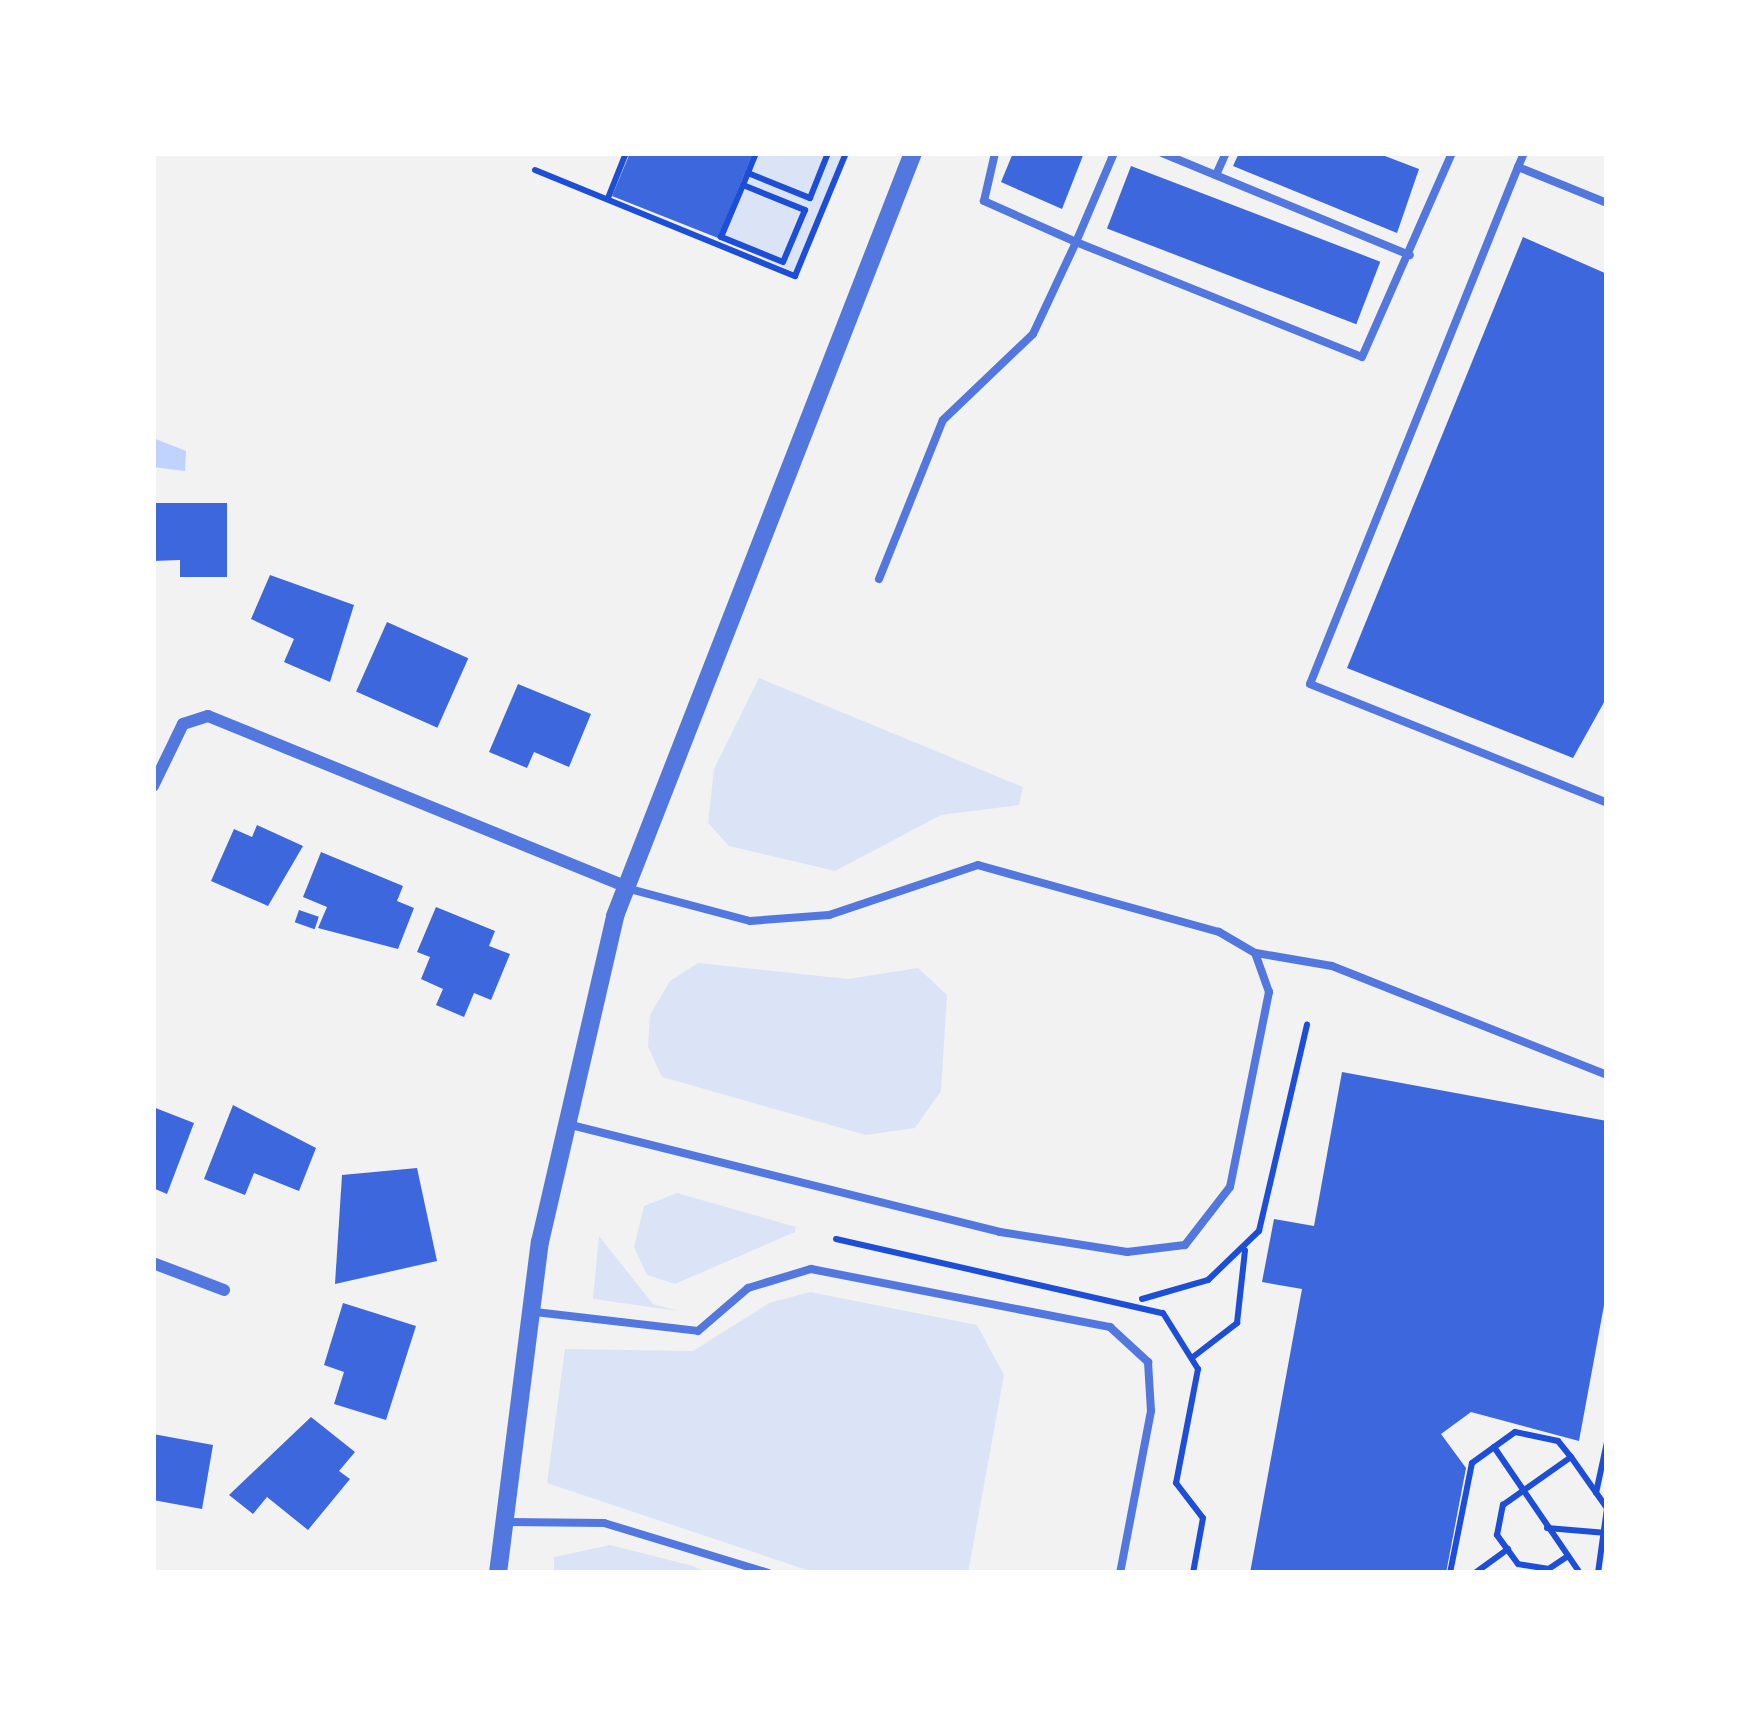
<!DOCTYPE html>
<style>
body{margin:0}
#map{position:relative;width:1760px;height:1726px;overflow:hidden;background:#f2f2f2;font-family:"Fira Sans",sans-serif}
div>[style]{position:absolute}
.green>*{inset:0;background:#dbe4f7}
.water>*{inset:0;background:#bfd3fe}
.building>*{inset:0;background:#3d67dc;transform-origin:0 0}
.path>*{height:6px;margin:-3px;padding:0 3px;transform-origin:3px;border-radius:3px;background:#1d4ed8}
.service>*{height:8px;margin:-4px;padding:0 4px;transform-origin:4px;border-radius:4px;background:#5277de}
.minor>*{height:12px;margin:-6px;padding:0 6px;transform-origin:6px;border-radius:6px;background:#5277de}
.tertiary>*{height:18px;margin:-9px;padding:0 9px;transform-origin:9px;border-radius:9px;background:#5277de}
span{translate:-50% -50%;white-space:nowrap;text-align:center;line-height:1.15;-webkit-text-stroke:12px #fff;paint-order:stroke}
.frame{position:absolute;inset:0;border:156px solid #fff;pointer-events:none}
</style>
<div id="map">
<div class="green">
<div style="clip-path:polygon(753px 153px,843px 153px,794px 272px,718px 238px)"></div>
<div style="clip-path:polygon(759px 678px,1023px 787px,1019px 805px,941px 815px,835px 871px,729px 846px,708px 823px,714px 769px)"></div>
<div style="clip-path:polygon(698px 963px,848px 979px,918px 968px,947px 995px,941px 1091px,915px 1128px,866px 1135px,662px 1077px,648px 1047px,650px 1015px,670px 981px)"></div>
<div style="clip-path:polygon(677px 1193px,796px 1227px,795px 1232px,675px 1284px,647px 1275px,634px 1247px,644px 1206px)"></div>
<div style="clip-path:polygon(599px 1236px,653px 1304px,678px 1311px,593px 1299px)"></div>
<div style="clip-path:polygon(810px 1292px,977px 1325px,1004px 1375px,968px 1573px,816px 1573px,547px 1483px,565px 1349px,693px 1351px,769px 1303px)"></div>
<div style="clip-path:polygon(610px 1545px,693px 1566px,709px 1573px,554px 1573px,554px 1557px)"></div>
</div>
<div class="water">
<div style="clip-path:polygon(153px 438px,186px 451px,185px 471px,153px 467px)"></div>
</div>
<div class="building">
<div style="clip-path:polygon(630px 153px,753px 153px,718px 238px,612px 196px)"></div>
<div style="clip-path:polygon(1013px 153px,1084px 153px,1062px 209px,1001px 182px)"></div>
<div style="clip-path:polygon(1239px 153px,1377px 153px,1419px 169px,1397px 233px,1233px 166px)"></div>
<div style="left:1131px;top:166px;width:267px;height:67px;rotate:21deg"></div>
<div style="clip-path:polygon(1523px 237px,1607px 274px,1607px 697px,1573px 758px,1347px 668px)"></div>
<div style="clip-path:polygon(153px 503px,227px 503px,227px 577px,180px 577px,180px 560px,153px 561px)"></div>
<div style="clip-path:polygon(270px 575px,354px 605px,330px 682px,284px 662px,294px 639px,251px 619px)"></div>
<div style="left:387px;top:622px;width:89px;height:76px;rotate:24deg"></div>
<div style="clip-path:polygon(518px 684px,591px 714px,569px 767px,534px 752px,527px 768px,489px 752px)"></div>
<div style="clip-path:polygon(257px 825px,303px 846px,268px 906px,211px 881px,234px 829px,252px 837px)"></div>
<div style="clip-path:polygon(321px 852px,403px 886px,397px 901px,414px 908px,398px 949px,318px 928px,327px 907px,303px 897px)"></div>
<div style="clip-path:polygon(436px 907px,495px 931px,489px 946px,510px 954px,491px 1000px,474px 993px,464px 1017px,436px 1005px,443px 989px,421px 979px,430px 957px,417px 952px)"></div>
<div style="left:299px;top:910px;width:21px;height:13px;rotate:19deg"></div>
<div style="clip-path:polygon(1342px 1072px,1607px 1121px,1607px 1289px,1579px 1441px,1471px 1412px,1441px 1434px,1466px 1468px,1446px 1573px,1250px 1573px,1302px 1289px,1262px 1282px,1274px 1219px,1314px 1226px)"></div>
<div style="clip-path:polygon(233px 1105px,316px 1148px,299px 1191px,254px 1173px,245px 1195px,204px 1179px)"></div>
<div style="clip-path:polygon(153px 1107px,194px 1123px,167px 1194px,153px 1188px)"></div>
<div style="clip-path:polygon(417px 1168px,437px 1261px,335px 1284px,342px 1175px)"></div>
<div style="clip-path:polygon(343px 1303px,416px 1326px,386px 1420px,334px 1404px,344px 1372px,324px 1365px)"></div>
<div style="clip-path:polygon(311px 1417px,355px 1452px,339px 1471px,350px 1479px,308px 1530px,267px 1497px,253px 1514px,229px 1495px)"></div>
<div style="clip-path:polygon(153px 1434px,213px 1445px,202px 1509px,153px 1500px)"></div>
</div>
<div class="path">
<div style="left:535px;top:170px;width:281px;rotate:22.2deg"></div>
<div style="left:795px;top:276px;width:133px;rotate:-67.5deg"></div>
<div style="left:748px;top:173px;width:67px;rotate:22deg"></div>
<div style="left:810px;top:198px;width:48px;rotate:-68.2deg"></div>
<div style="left:743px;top:185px;width:67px;rotate:22deg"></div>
<div style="left:805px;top:210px;width:56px;rotate:112.9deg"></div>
<div style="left:783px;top:262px;width:67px;rotate:-158deg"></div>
<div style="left:721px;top:237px;width:56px;rotate:-67.1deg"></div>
<div style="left:743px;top:185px;width:35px;rotate:-68deg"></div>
<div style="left:608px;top:198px;width:48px;rotate:-68.2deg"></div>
<div style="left:836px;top:1239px;width:335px;rotate:12.8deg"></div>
<div style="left:1163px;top:1313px;width:66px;rotate:58deg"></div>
<div style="left:1198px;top:1369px;width:116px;rotate:100.9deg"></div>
<div style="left:1176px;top:1483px;width:44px;rotate:52.4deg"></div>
<div style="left:1203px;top:1518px;width:56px;rotate:100.3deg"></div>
<div style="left:1142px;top:1299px;width:69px;rotate:-16.1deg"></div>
<div style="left:1208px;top:1280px;width:71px;rotate:-43.9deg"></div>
<div style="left:1259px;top:1231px;width:212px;rotate:-76.9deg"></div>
<div style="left:1193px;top:1357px;width:56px;rotate:-37.7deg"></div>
<div style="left:1237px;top:1323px;width:73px;rotate:-83.7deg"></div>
<div style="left:1494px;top:1447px;width:153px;rotate:55.7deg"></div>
<div style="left:1596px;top:1493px;width:52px;rotate:-77.8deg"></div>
<div style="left:1547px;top:1528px;width:60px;rotate:4.8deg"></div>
<div style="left:1568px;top:1556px;width:23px;rotate:146deg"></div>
<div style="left:1549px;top:1569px;width:31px;rotate:-171deg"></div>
<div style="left:1518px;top:1564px;width:36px;rotate:-126deg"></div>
<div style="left:1497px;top:1535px;width:31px;rotate:-79deg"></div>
<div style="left:1503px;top:1505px;width:83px;rotate:-35.2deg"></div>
<div style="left:1571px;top:1457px;width:62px;rotate:54.8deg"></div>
<div style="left:1450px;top:1573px;width:112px;rotate:-78.7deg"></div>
<div style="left:1472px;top:1463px;width:53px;rotate:-35.8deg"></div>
<div style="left:1515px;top:1432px;width:44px;rotate:11.8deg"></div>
<div style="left:1558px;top:1441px;width:21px;rotate:51deg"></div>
<div style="left:1475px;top:1573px;width:41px;rotate:-36deg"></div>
<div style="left:1598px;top:1573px;width:66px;rotate:-82.1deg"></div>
</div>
<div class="service">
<div style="left:1114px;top:153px;width:97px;rotate:113.1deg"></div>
<div style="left:1076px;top:242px;width:308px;rotate:21.9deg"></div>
<div style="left:1362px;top:357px;width:223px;rotate:-66.2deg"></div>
<div style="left:1162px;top:153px;width:268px;rotate:22.4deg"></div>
<div style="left:1524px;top:153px;width:15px;rotate:113deg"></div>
<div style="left:1518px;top:167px;width:96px;rotate:22deg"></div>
<div style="left:1518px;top:167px;width:557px;rotate:111.92deg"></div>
<div style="left:1310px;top:684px;width:320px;rotate:21.8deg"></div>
<div style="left:1216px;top:175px;width:24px;rotate:-66deg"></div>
<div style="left:879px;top:579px;width:171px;rotate:-68.1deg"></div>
<div style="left:943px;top:420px;width:124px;rotate:-43.7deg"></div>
<div style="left:1033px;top:334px;width:102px;rotate:-64.9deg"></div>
<div style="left:1076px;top:242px;width:101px;rotate:-156deg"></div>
<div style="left:984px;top:201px;width:49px;rotate:-77.1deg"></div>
<div style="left:1256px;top:953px;width:77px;rotate:9.7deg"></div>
<div style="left:1332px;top:966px;width:296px;rotate:21.6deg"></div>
<div style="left:571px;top:1125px;width:442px;rotate:14deg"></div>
<div style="left:1000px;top:1232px;width:129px;rotate:8.9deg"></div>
<div style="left:1127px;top:1252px;width:58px;rotate:-6.9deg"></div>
<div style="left:1185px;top:1245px;width:73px;rotate:-52.2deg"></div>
<div style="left:1230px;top:1187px;width:199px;rotate:-78.7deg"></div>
<div style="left:1269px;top:992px;width:41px;rotate:-109.7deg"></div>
<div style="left:1255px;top:953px;width:42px;rotate:-149.7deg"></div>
<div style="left:1219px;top:932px;width:250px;rotate:-164.5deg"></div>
<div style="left:978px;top:865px;width:157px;rotate:161.4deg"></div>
<div style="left:829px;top:915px;width:79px;rotate:175.7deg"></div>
<div style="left:750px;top:921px;width:124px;rotate:-165.1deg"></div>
<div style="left:535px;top:1312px;width:164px;rotate:6.6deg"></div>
<div style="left:698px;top:1331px;width:66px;rotate:-40.7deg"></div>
<div style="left:748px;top:1288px;width:66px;rotate:-16.8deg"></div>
<div style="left:811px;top:1269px;width:305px;rotate:11deg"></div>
<div style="left:1110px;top:1327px;width:52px;rotate:42.6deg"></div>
<div style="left:1148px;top:1362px;width:49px;rotate:86.5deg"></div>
<div style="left:1151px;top:1411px;width:165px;rotate:100.8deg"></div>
<div style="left:504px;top:1522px;width:100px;rotate:0.6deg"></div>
<div style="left:604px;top:1523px;width:172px;rotate:16.9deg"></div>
</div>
<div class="minor">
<div style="left:153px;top:786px;width:69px;rotate:-64.2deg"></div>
<div style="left:183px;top:724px;width:26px;rotate:-18deg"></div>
<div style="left:208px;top:716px;width:453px;rotate:22.2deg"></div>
<div style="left:153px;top:1263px;width:76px;rotate:20.8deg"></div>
</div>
<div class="tertiary">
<div style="left:498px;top:1573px;width:334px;rotate:-82.8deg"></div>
<div style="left:540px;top:1242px;width:335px;rotate:-77deg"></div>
<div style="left:615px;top:916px;width:819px;rotate:-68.67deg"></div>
</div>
<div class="frame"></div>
</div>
